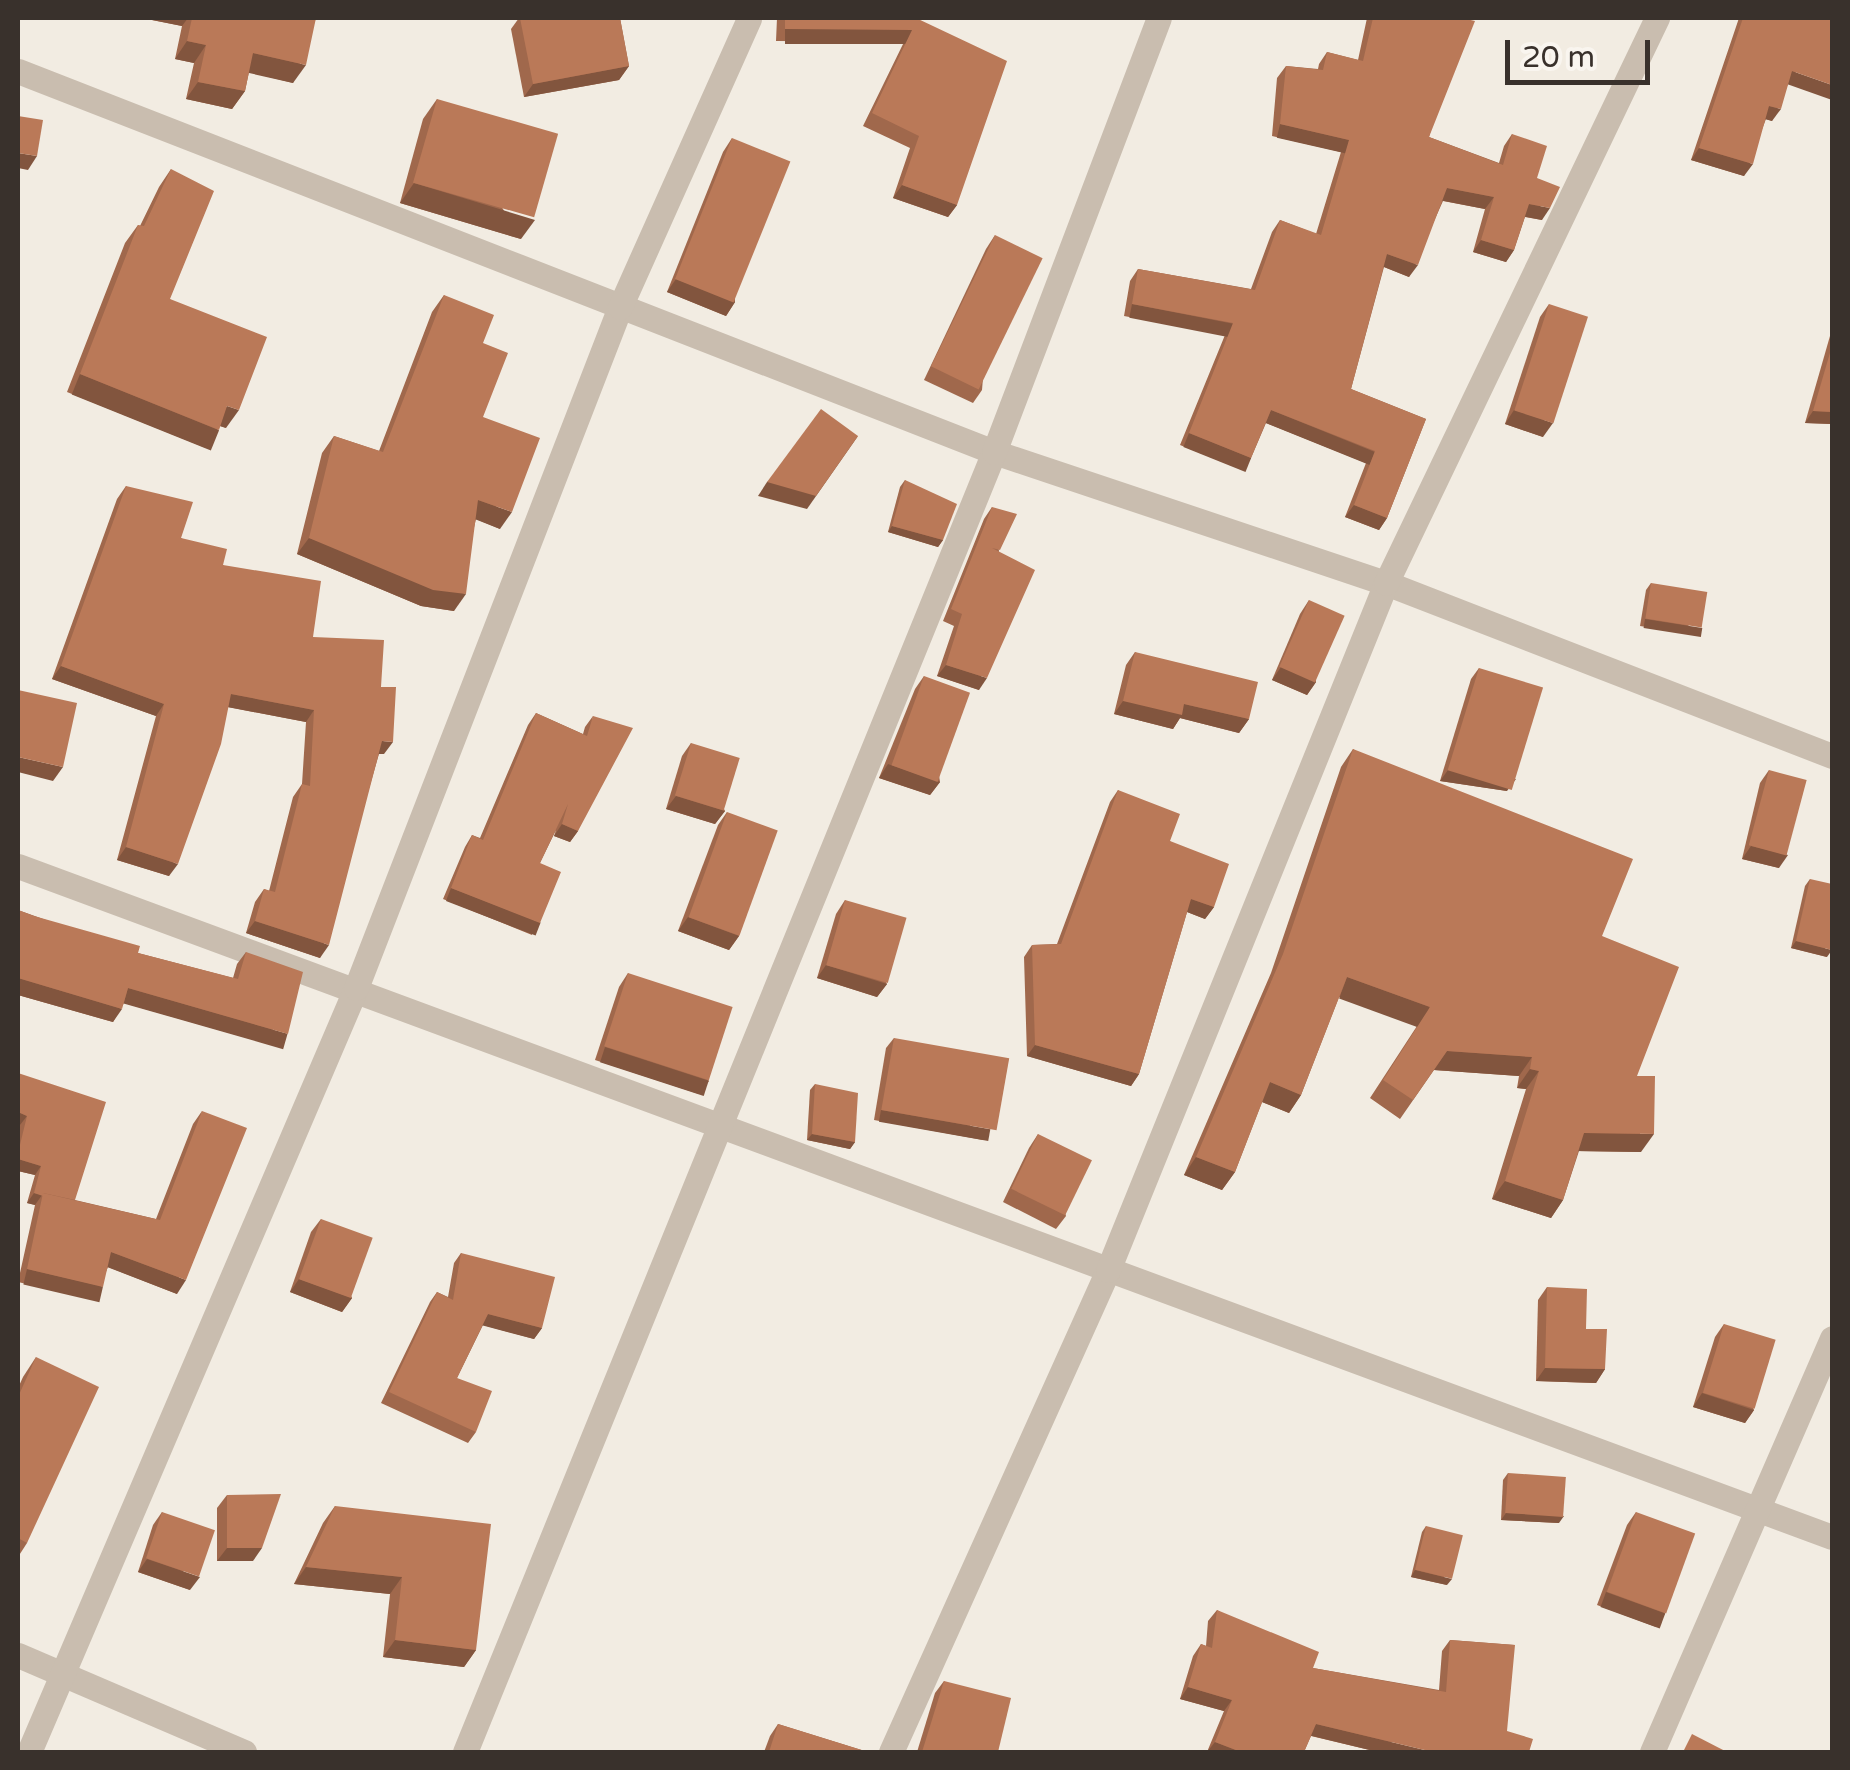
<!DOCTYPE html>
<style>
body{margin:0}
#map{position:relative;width:1850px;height:1770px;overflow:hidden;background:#f2ece2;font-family:"Varela Round",sans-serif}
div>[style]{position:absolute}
.street>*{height:25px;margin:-12.5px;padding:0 12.5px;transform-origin:12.5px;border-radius:12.5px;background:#c9bdaf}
.wall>*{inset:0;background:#a0684c}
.shaded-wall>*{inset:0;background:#82553e;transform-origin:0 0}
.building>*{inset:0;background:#ba7958;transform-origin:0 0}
span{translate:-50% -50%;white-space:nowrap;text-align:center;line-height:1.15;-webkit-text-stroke:8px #f9f5ef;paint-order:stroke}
.frame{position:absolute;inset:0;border:20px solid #39312c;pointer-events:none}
.scale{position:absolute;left:1505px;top:40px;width:145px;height:45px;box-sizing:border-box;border:5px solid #39312c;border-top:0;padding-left:12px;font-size:30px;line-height:35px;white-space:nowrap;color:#39312c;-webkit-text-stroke:8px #f9f5ef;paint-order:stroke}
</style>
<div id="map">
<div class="street">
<div style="left:18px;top:71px;width:1048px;rotate:21.32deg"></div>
<div style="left:994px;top:452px;width:413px;rotate:18.5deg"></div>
<div style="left:1386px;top:583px;width:478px;rotate:21.2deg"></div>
<div style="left:18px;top:866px;width:1934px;rotate:20.3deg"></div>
<div style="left:18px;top:1655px;width:246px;rotate:23.2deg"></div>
<div style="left:29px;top:1752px;width:831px;rotate:-66.83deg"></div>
<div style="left:356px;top:988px;width:730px;rotate:-68.81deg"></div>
<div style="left:620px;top:307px;width:316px;rotate:-65.9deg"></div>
<div style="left:465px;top:1752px;width:1404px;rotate:-67.86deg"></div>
<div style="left:994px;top:452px;width:464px;rotate:-69.2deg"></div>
<div style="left:891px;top:1752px;width:529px;rotate:-65.76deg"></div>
<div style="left:1108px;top:1270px;width:741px;rotate:-67.97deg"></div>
<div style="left:1386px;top:583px;width:627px;rotate:-64.38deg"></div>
<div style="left:1652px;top:1752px;width:451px;rotate:-66.5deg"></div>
</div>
<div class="wall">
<div style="clip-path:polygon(142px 18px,316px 18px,293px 83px,249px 72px,245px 91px,232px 109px,186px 99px,194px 63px,175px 59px,182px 26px)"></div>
<div style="clip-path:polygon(519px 18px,620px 18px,629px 66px,619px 80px,524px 97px,511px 29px)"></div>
<div style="clip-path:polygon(777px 18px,916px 18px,957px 205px,948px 217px,893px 198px,910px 148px,863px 126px,904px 42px,776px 41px)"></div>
<div style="clip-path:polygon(1367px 18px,1462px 18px,1429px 137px,1499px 163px,1504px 146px,1512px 134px,1537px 178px,1542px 220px,1525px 217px,1514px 250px,1506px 262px,1473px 252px,1485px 209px,1443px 201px,1409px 277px,1384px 267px,1351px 389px,1426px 419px,1387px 518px,1379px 530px,1345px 517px,1366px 463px,1266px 423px,1251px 458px,1243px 470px,1180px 445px,1225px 335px,1124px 316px,1130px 281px,1138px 269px,1251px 289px,1272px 232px,1280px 220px,1316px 234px,1341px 152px,1272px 136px,1277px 78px,1286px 66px,1318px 69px,1319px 64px,1327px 52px,1358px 60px)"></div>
<div style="clip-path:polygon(1739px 18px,1832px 18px,1788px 84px,1772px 121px,1766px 119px,1744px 176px,1691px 160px)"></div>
<div style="clip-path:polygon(437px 99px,521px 239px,400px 203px,423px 119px)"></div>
<div style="clip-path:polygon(732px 138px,735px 302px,726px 316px,667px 292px,723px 152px)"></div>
<div style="clip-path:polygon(171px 169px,170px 299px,226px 428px,220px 426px,206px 448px,67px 392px,125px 243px,138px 225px,140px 226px,159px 187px)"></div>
<div style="clip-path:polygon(995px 235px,982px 390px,973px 403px,924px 380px,986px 249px)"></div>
<div style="clip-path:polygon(444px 295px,483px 343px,483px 417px,500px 529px,476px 519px,454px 611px,421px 606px,297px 554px,322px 453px,334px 436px,379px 451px,432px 312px)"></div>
<div style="clip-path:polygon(1549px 304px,1543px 437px,1505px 424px,1540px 317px)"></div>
<div style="clip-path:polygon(1832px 329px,1832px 424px,1805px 423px)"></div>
<div style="clip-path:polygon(905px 480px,943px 540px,938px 547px,888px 532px,900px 487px)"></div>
<div style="clip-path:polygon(126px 486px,181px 538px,223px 565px,313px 637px,381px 687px,384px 754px,379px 754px,320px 958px,246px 933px,255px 902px,264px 889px,269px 891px,293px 797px,302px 784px,306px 722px,228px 707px,169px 876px,117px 860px,156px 716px,52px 679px,117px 499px)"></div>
<div style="clip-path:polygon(992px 507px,999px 551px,979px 690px,937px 676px,954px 626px,943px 621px,984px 519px)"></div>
<div style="clip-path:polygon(1651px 583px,1697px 635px,1640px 626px,1646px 590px)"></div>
<div style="clip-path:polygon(1309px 600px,1316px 682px,1307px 695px,1272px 680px,1300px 614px)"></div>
<div style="clip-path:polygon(1135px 652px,1249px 719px,1239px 733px,1180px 718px,1173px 729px,1114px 714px,1126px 665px)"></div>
<div style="clip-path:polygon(1479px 668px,1507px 791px,1440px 781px,1471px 679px)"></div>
<div style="clip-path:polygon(924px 676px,940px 782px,930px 795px,879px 778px,915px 689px)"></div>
<div style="clip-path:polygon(536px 713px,583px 734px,585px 727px,593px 716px,578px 831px,570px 842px,554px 836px,556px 830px,540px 863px,532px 935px,443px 899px,465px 847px,472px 835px,480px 838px,528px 725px)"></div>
<div style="clip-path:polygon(691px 743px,725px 811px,715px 824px,666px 809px,682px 756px)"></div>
<div style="clip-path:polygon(1353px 749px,1602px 936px,1637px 1076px,1641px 1152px,1579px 1151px,1563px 1200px,1551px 1218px,1492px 1199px,1526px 1089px,1517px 1088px,1519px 1076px,1434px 1070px,1400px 1119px,1370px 1098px,1417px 1026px,1339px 997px,1301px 1095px,1289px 1113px,1262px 1102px,1235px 1172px,1222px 1190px,1184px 1175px,1271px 973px,1341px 767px)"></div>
<div style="clip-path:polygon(1769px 770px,1779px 868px,1742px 859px,1760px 783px)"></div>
<div style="clip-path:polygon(1118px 790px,1170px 841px,1214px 907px,1205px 919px,1187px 912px,1139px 1074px,1131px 1086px,1027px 1056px,1024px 957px,1032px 945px,1057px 944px,1110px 802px)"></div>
<div style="clip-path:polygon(727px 812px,739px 936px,729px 950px,678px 931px,718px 825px)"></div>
<div style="clip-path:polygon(1810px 879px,1827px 957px,1791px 948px,1805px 886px)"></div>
<div style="clip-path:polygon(845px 900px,887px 984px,877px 997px,817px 978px,836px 914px)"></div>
<div style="clip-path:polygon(18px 910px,138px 953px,233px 978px,237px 964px,246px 952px,279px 1047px,124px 1003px,113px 1022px,18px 995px)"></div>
<div style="clip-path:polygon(628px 973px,709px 1081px,699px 1094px,595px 1060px,619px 987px)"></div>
<div style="clip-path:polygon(894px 1038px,983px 1140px,874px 1120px,886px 1048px)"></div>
<div style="clip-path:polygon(18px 1073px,75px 1200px,156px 1219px,193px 1124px,202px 1111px,177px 1294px,108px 1267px,94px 1300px,18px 1282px,35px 1205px,27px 1203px,35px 1175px,18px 1171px,18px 1136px,20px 1125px,18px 1124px)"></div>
<div style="clip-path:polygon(815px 1084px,855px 1142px,850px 1149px,807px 1140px,810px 1090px)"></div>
<div style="clip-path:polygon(1038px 1134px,1066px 1216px,1056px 1229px,1003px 1202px,1029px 1148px)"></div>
<div style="clip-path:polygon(321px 1219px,352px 1298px,342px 1312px,290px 1292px,311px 1232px)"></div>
<div style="clip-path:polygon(461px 1253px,542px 1328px,534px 1339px,483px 1325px,457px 1378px,476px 1432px,468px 1443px,381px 1403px,430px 1302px,437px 1292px,448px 1297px,454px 1263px)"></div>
<div style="clip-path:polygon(1547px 1287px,1586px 1329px,1605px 1369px,1596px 1383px,1536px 1381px,1538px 1300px)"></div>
<div style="clip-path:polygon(1724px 1324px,1754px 1410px,1745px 1423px,1693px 1407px,1715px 1337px)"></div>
<div style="clip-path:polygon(36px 1357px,27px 1543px,18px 1557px,18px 1388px,23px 1377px)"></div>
<div style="clip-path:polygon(1508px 1473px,1559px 1523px,1501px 1520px,1503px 1480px)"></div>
<div style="clip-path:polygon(227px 1495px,253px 1561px,217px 1561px,217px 1508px)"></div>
<div style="clip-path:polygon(335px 1506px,476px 1650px,464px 1667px,383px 1657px,390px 1594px,294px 1584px,323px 1523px)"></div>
<div style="clip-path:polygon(162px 1512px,190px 1590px,138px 1572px,153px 1525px)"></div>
<div style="clip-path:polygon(1636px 1512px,1665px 1614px,1656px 1627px,1597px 1605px,1627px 1525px)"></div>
<div style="clip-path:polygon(1426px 1526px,1447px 1585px,1411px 1577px,1422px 1532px)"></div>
<div style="clip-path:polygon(1217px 1610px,1313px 1668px,1439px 1690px,1442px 1651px,1450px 1640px,1515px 1645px,1378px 1752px,1311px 1736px,1304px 1752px,1207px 1752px,1224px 1711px,1180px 1699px,1193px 1656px,1201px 1644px,1206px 1646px,1208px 1621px)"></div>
<div style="clip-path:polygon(944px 1681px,998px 1752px,917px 1752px,935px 1693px)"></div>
<div style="clip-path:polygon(778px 1724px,868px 1752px,764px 1752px,770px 1736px)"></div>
</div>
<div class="shaded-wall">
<div style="clip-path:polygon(142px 18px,188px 18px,182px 26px)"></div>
<div style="left:785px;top:29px;width:127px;height:15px"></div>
<div style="clip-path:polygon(187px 41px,206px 45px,194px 63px,175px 59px)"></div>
<div style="clip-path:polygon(253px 53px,306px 65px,293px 83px,240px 71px)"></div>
<div style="clip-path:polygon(629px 66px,619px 80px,524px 97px,533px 84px)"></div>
<div style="clip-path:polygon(1792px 71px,1832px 85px,1832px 100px,1784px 83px)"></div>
<div style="clip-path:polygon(198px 82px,245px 91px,232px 109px,186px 99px)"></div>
<div style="clip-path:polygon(1769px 106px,1781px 109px,1772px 121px,1761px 118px)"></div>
<div style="left:1280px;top:124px;width:71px;height:14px;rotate:13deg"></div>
<div style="clip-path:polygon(1699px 148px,1753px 164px,1744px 176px,1691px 160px)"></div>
<div style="clip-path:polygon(18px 153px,37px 156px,28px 170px,18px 168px)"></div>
<div style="clip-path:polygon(414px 183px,535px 220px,521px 239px,400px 203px)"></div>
<div style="clip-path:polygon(902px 185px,957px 205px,948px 217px,893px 198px)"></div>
<div style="clip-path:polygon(1447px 188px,1494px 197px,1485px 209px,1439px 200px)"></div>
<div style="clip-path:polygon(1529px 204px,1550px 208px,1542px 220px,1521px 216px)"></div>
<div style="clip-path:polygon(1481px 240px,1514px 250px,1506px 262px,1473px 252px)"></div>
<div style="clip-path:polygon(1387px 254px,1418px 265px,1409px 277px,1379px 265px)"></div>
<div style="clip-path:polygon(676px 279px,735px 302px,726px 316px,667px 292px)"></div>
<div style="left:1132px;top:304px;width:103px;height:14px;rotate:11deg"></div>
<div style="left:80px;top:374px;width:150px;height:22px;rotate:22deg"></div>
<div style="clip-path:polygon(227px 406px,239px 410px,226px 428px,214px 424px)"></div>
<div style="left:1271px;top:410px;width:112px;height:14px;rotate:22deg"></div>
<div style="clip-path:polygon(1514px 410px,1553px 423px,1543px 437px,1505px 424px)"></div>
<div style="clip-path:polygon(1813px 411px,1832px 412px,1832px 424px,1805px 423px)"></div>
<div style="left:1189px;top:433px;width:67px;height:15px;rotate:22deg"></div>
<div style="clip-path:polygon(858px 436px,807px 509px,758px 496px,767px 482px)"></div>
<div style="clip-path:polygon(478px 500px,512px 512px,500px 529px,467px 516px)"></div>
<div style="clip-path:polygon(1354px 505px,1387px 518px,1379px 530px,1345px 517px)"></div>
<div style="clip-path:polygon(892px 526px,943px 540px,938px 547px,888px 532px)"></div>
<div style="clip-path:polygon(309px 538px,466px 594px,454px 611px,421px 606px,297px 554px)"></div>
<div style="left:1645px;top:619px;width:58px;height:9px;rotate:9deg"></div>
<div style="clip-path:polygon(946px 665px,987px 678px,979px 690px,937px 676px)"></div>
<div style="clip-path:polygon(61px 666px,164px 704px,156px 716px,52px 679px)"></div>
<div style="clip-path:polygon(1281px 667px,1316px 682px,1307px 695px,1272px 680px)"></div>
<div style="clip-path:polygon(231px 694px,314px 710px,306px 722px,222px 706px)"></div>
<div style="clip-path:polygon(1123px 701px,1184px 704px,1249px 719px,1239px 733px,1180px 718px,1173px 729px,1114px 714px)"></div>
<div style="clip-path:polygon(382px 741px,393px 742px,384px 754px,373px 754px)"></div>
<div style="clip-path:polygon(18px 757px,63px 767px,53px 781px,18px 772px)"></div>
<div style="clip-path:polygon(888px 764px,940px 782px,930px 795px,879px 778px)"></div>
<div style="clip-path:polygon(1448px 770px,1516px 779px,1507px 791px,1440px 781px)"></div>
<div style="clip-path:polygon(676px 796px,725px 811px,715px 824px,666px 809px)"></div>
<div style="clip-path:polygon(562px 824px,578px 831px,570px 842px,554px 836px)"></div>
<div style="clip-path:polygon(1751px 846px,1788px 855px,1779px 868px,1742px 859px)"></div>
<div style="clip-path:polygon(126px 847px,178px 864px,169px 876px,117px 860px)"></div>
<div style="left:451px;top:888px;width:96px;height:14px;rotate:21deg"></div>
<div style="clip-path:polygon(1191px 899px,1214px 907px,1205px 919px,1182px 910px)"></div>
<div style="clip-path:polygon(688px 917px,739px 936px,729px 950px,678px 931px)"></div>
<div style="clip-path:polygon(255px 921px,329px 945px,320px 958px,246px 933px)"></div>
<div style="clip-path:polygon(1796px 941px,1832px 950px,1827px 957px,1791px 948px)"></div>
<div style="clip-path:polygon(826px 965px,887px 984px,877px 997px,817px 978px)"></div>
<div style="left:1347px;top:977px;width:88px;height:23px;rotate:20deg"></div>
<div style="clip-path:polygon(18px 978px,122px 1009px,113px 1022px,18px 995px)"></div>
<div style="left:128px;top:988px;width:166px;height:16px;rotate:16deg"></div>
<div style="clip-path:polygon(1035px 1045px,1139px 1074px,1131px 1086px,1027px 1056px)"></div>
<div style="left:605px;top:1047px;width:109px;height:16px;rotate:18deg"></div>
<div style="clip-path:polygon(1447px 1051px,1532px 1057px,1519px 1076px,1434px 1070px)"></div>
<div style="clip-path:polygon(1530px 1069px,1539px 1071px,1526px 1089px,1517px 1088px)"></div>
<div style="clip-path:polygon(1270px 1082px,1301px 1095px,1289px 1113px,1257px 1100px)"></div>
<div style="left:881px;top:1110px;width:111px;height:12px;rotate:10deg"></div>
<div style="clip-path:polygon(18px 1112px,27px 1116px,20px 1125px,18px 1124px)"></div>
<div style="clip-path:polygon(1584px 1133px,1654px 1134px,1641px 1152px,1572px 1151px)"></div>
<div style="clip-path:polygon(812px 1134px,855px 1142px,850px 1149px,807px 1140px)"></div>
<div style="clip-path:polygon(1196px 1157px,1235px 1172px,1222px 1190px,1184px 1175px)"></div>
<div style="clip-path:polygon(18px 1159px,41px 1166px,35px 1175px,18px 1171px)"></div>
<div style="clip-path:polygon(1505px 1181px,1563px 1200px,1551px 1218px,1492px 1199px)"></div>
<div style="clip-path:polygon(34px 1193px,42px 1195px,35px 1205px,27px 1203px)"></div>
<div style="clip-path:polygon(111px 1252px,186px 1280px,177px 1294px,102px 1265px)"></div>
<div style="left:27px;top:1269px;width:78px;height:16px;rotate:13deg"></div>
<div style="clip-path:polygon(299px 1279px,352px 1298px,342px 1312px,290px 1292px)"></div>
<div style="clip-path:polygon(488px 1314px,542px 1328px,534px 1339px,481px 1325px)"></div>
<div style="clip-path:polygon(1545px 1368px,1605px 1369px,1596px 1383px,1536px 1381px)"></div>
<div style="clip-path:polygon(1702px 1393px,1754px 1410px,1745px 1423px,1693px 1407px)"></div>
<div style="clip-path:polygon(1506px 1513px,1564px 1516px,1559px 1523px,1501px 1520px)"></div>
<div style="clip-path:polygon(227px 1548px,262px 1548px,253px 1561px,217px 1561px)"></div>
<div style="clip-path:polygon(147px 1559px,200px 1577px,190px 1590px,138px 1572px)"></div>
<div style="clip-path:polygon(306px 1567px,402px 1577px,390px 1594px,294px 1584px)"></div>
<div style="clip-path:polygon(1415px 1570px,1452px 1579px,1447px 1585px,1411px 1577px)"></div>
<div style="left:1606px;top:1592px;width:63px;height:16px;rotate:20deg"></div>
<div style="clip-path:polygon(395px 1640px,476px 1650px,464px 1667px,383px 1657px)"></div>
<div style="clip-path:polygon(1188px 1687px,1232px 1700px,1224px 1711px,1180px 1699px)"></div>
<div style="clip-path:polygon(1316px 1724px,1433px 1752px,1378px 1752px,1308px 1735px)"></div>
<div style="clip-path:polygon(1215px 1742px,1241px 1752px,1207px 1752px)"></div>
</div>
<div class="building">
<div style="clip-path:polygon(192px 18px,316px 18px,306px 65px,253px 53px,245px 91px,198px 82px,206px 45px,187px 41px)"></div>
<div style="clip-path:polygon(520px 18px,620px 18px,629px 66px,533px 84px)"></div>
<div style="clip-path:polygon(785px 18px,916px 18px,1007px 61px,957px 205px,902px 185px,919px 136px,872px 113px,912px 30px,785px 29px)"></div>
<div style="clip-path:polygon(1373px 18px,1462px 18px,1475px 21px,1429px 137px,1503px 165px,1512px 134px,1547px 146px,1537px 178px,1560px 187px,1550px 208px,1529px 204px,1514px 250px,1481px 240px,1494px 197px,1447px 188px,1418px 265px,1387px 254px,1351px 389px,1426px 419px,1387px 518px,1354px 505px,1375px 451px,1271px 410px,1251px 458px,1189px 433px,1233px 323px,1132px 304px,1138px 269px,1255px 290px,1280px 220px,1321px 235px,1349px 140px,1280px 124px,1286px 66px,1323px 70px,1327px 52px,1363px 61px)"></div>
<div style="clip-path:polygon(1743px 18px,1832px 18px,1832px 85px,1792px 71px,1781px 109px,1769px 106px,1753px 164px,1699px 148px)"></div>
<div style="left:437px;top:99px;width:126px;height:87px;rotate:16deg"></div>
<div style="clip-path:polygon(18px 116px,43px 120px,37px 156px,18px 153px)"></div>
<div style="left:732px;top:138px;width:63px;height:152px;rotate:22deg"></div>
<div style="clip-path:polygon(171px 169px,214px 191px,170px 299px,267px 337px,239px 410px,227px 406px,219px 430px,80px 374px,138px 225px,144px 226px)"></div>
<div style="left:995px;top:235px;width:53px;height:146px;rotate:26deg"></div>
<div style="clip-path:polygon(444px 295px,494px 315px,483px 343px,508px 353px,483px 417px,540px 438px,512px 512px,478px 500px,466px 594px,433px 590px,309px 538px,334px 436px,383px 452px)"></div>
<div style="left:1549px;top:304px;width:41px;height:112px;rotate:18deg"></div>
<div style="clip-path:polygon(1832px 346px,1832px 412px,1813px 411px)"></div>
<div style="clip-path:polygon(821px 409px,858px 436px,816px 496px,767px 482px)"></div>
<div style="clip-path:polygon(905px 480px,957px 504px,943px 540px,892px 526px)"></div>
<div style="clip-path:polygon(126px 486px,193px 502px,181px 538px,227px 549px,223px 565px,321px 581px,313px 637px,384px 640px,381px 687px,396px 687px,393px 742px,382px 741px,329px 945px,255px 921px,264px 889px,275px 892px,302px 784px,310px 786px,314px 710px,231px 694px,221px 744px,178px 864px,126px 847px,164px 704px,61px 666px)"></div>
<div style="clip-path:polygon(992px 507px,1017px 514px,1000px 550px,992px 548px,1035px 570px,987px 678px,946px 665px,962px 614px,951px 609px)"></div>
<div style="left:1651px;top:583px;width:57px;height:36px;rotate:9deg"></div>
<div style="left:1309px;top:600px;width:39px;height:73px;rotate:24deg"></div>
<div style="clip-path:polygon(1135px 652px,1258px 682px,1249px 719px,1184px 704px,1182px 715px,1123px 701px)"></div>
<div style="left:1479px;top:668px;width:67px;height:107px;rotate:17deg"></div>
<div style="left:924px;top:676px;width:49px;height:95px;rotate:20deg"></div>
<div style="clip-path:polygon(18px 690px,77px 703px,63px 767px,18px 757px)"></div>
<div style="clip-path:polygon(536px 713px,587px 736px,593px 716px,633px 728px,578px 831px,562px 824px,568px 804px,540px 863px,561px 872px,540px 923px,451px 888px,472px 835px,483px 840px)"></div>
<div style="left:691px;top:743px;width:51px;height:55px;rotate:17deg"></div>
<div style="clip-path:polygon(1353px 749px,1633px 859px,1602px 936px,1679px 967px,1637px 1076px,1655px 1076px,1654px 1134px,1584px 1133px,1563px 1200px,1505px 1181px,1539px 1071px,1530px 1069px,1532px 1057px,1447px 1051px,1413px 1100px,1383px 1080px,1430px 1007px,1347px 977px,1301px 1095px,1270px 1082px,1235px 1172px,1196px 1157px,1283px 954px)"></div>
<div style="left:1769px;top:770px;width:39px;height:78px;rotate:15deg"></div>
<div style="clip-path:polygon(1118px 790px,1180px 814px,1170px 841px,1229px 864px,1214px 907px,1191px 899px,1139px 1074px,1035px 1045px,1032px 945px,1061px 944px)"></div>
<div style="left:727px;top:812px;width:54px;height:112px;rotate:20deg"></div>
<div style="clip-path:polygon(1810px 879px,1832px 884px,1832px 950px,1796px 941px)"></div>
<div style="left:845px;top:900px;width:64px;height:68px;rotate:16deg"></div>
<div style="clip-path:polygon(18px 910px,34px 916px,140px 946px,138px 953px,238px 979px,246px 952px,303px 972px,288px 1034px,128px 988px,122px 1009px,18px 978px)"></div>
<div style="left:628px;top:973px;width:110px;height:77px;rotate:18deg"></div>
<div style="left:894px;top:1038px;width:117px;height:73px;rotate:10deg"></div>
<div style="clip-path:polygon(18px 1073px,106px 1102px,75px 1200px,43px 1193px,43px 1196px,34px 1193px,41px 1166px,18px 1159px,18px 1153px,27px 1116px,18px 1112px)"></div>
<div style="clip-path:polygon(815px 1084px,858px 1093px,855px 1142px,812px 1134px)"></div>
<div style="clip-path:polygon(202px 1111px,247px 1128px,186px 1280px,111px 1252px,103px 1287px,27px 1269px,43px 1193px,160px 1220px)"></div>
<div style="left:1038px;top:1134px;width:60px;height:61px;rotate:26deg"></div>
<div style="left:321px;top:1219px;width:55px;height:64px;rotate:20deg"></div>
<div style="clip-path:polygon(461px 1253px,555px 1277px,542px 1328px,488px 1314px,457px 1378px,492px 1391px,476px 1432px,389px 1392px,437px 1292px,453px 1300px)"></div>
<div style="clip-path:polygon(1547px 1287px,1587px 1289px,1586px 1329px,1607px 1329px,1605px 1369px,1545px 1368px)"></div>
<div style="left:1724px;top:1324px;width:54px;height:72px;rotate:17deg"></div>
<div style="clip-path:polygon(36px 1357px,99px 1387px,27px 1543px,18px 1538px,18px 1397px)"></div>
<div style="left:1508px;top:1473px;width:58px;height:40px;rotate:4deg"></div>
<div style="clip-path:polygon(281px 1494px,262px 1548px,227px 1548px,227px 1495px)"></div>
<div style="clip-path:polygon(335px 1506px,491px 1524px,476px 1650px,395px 1640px,402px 1577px,306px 1567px)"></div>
<div style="left:162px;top:1512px;width:56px;height:49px;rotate:19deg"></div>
<div style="left:1636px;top:1512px;width:63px;height:85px;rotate:20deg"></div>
<div style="left:1426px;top:1526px;width:38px;height:45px;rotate:14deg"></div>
<div style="clip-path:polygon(1217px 1610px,1319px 1652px,1313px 1668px,1446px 1692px,1450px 1640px,1515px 1645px,1507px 1731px,1533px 1739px,1529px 1752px,1433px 1752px,1316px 1724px,1304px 1752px,1241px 1752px,1215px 1742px,1232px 1700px,1188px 1687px,1201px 1644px,1212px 1648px)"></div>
<div style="clip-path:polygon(944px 1681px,1011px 1698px,998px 1752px,922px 1752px)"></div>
<div style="clip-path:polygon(778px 1724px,868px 1752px,769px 1752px)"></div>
<div style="clip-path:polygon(1692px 1734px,1727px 1752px,1683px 1752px)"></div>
</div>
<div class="frame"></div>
<div class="scale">20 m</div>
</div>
